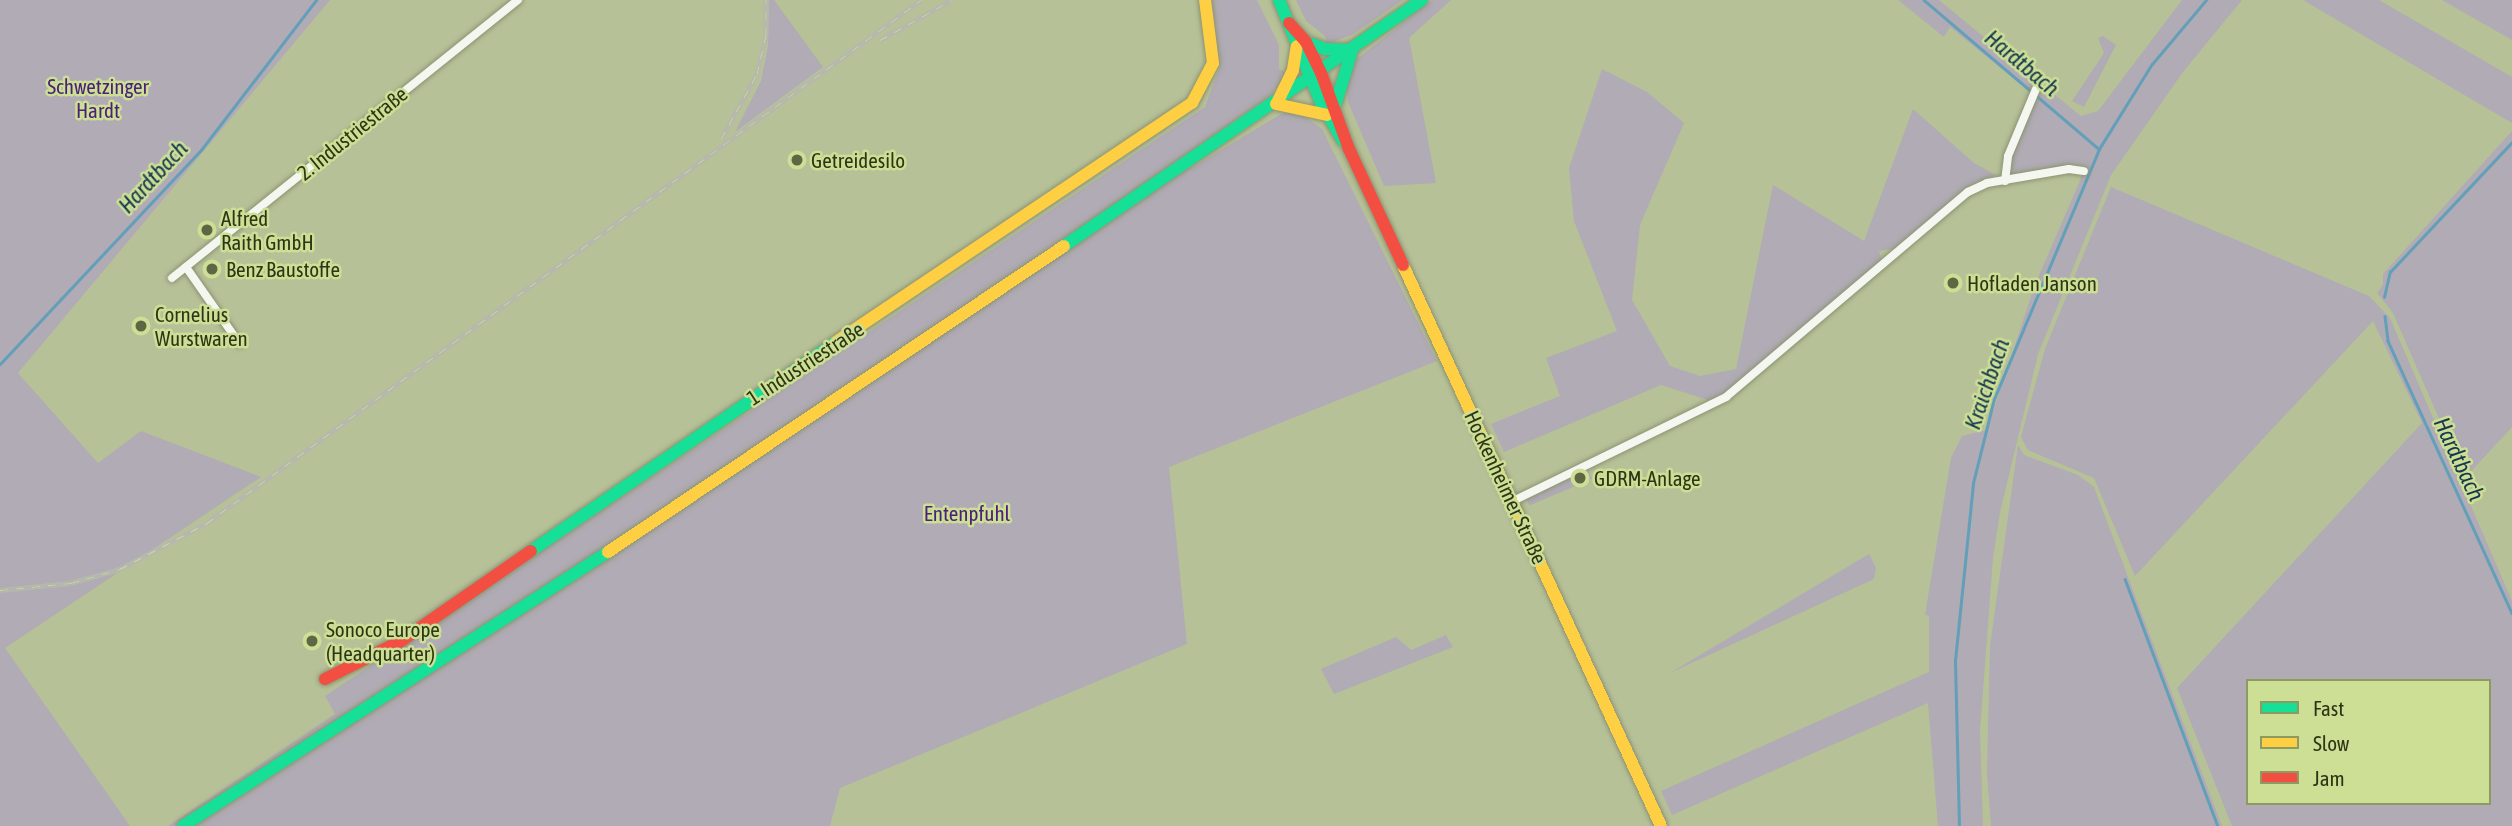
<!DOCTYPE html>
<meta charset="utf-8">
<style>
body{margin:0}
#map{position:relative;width:2512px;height:826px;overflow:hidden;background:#b7c198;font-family:"Asap Condensed",sans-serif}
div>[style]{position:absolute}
.green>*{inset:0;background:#b0abb4;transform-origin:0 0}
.stream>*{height:2.5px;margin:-1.25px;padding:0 1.25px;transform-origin:1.25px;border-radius:1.25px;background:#639fb9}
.roads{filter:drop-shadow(0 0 2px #8c9373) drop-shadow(0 0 2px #8c9373)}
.street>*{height:8px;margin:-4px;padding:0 4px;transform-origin:4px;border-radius:4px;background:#f4f6f0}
.fast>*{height:12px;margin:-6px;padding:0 6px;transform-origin:6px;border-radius:6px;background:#16e098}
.slow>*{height:12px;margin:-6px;padding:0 6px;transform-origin:6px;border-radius:6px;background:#ffcf43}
.jam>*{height:12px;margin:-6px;padding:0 6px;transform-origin:6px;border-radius:6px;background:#f24e42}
.rail>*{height:5px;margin-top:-2.5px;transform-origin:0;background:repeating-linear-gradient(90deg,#ccdf94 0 8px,#b6b8ae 0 16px);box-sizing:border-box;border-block:2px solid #b6b8ae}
.dots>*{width:19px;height:19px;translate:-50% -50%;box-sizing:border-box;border:4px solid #ccdf94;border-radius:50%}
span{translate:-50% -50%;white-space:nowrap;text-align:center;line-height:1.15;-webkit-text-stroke:5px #ccdf94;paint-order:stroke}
.park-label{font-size:21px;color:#4a2079}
.street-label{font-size:21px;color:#2e3516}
.poi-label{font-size:21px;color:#2e3516}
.left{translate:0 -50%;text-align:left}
.water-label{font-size:23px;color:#15384f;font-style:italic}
.legend{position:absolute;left:2246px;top:679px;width:245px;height:126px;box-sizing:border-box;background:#ccdf94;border:2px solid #8d9b62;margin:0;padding:9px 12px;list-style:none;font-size:21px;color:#2e3516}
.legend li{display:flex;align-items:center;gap:14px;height:35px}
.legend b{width:35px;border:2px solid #8d9b62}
</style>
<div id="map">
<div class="green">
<div style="clip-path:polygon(0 0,330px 0,18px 373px,98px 463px,141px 431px,261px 477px,5px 648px,130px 826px,0 826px)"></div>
<div style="clip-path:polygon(769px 0,774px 0,823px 67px,735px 132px,761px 81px,768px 46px)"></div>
<div style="clip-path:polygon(1208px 0,1257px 0,1279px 45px,1279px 69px,1287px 73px,1272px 94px,1183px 157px,1191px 168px,1281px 114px,1297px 111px,1322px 129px,1437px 361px,1169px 467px,1187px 644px,840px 788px,830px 826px,168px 826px,335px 714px,325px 696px,1205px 107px,1220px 66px)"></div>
<div style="clip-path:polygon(1296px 0,1403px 0,1352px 35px,1327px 44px,1325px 36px,1306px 21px)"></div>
<div style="clip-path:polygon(1432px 0,1451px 0,1409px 38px,1436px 183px,1384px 186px,1348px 102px,1346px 85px,1353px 62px)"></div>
<div style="clip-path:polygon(1898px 0,1939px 0,2037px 81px,2029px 91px,1950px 27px,1944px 37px)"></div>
<div style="clip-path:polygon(2182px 0,2242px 0,2183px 72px,2111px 175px,2038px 354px,2000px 512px,1993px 558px,1980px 731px,1983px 826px,1938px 826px,1928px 703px,1672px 815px,1661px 791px,1929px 672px,1929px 616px,1925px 615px,1951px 458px,1962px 436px,1987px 430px,2034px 287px,2085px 169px,2084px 165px,2066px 166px,2011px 176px,2011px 157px,2029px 104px,2045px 87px,2081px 116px,2098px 111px)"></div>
<div style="clip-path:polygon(2303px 0,2379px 0,2512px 77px,2512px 123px)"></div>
<div style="clip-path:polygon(2442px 0,2512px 0,2512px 40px)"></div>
<div style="clip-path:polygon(2103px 36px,2116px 45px,2084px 107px,2072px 101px,2104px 53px,2098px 38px)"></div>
<div style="clip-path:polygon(1602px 69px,1647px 92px,1684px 123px,1640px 225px,1632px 300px,1670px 366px,1700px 376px,1736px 369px,1773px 185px,1864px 241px,1913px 109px,1974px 163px,1996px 175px,1970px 185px,1898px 248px,1879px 251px,1882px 262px,1725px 393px,1708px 400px,1661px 385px,1504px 452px,1491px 424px,1560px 396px,1546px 358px,1617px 331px,1574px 221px,1569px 168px)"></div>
<div style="clip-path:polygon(2512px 131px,2512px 427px,2465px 478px,2393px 313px,2377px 293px,2383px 285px,2383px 274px)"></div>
<div style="clip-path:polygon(evenodd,2111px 187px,2369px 296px,2390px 318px,2512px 601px,2512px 826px,2232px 826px,2177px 688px,2422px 423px,2373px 321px,2135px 576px,2094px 478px,2028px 450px,2021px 437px,2045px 349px,2111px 187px,2248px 681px,2489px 681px,2489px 803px,2248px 803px,2248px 681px)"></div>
<div style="clip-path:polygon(2018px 445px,2024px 455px,2078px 475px,2094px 487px,2222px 826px,1991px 826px,1987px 773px,1990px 646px)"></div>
<div style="left:1587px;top:467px;width:13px;height:68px;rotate:67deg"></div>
<div style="clip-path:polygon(1869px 554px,1876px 568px,1874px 579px,1670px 673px)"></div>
<div style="clip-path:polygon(1446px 635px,1453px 647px,1334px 694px,1321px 669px,1396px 637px,1411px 650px)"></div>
</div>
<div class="stream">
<div style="left:1924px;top:0;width:230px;rotate:40.4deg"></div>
<div style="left:2384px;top:297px;width:26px;rotate:-77deg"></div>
<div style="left:2390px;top:272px;width:178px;rotate:-46.8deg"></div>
<div style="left:2385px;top:316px;width:25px;rotate:83deg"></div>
<div style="left:2388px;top:341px;width:299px;rotate:65.5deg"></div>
<div style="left:0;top:364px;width:294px;rotate:-46.8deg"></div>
<div style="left:201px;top:150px;width:189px;rotate:-52.5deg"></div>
<div style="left:2125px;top:579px;width:264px;rotate:69.4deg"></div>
<div style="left:1959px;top:826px;width:165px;rotate:-91.4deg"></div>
<div style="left:1955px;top:661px;width:179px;rotate:-84.2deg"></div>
<div style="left:1973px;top:483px;width:87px;rotate:-76deg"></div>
<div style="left:1994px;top:399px;width:271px;rotate:-67.2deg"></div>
<div style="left:2099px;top:149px;width:100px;rotate:-58.1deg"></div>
<div style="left:2152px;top:64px;width:84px;rotate:-49.8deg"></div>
</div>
<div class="roads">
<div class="street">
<div style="left:2005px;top:181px;width:25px;rotate:-83deg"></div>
<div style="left:2008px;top:156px;width:73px;rotate:-67.3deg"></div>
<div style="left:186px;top:267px;width:93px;rotate:55.1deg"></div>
<div style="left:172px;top:278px;width:444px;rotate:-38.8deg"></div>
<div style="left:1513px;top:501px;width:237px;rotate:-26deg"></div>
<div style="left:1726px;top:397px;width:317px;rotate:-40.3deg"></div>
<div style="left:1968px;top:192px;width:21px;rotate:-25deg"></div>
<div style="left:1987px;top:183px;width:83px;rotate:-9.7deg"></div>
<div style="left:2069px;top:169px;width:15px;rotate:8deg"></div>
</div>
<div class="fast">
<div style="left:1279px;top:0;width:111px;rotate:67.8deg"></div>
<div style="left:1321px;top:103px;width:44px;rotate:59.9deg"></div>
<div style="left:1306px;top:42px;width:20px;rotate:20deg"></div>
<div style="left:1325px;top:49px;width:27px;rotate:2deg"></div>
<div style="left:1336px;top:103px;width:51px;rotate:-73deg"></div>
<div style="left:1064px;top:246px;width:434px;rotate:-34.5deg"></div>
<div style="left:531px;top:551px;width:370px;rotate:-34.4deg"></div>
<div style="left:183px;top:826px;width:506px;rotate:-32.81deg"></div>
</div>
<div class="slow">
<div style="left:1278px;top:101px;width:34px;rotate:-64deg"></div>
<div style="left:1293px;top:70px;width:24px;rotate:-81deg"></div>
<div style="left:1276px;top:104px;width:52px;rotate:12.2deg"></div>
<div style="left:1403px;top:265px;width:617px;rotate:65.3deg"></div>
<div style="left:836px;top:342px;width:429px;rotate:-33.9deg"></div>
<div style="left:1192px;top:103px;width:45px;rotate:-62.3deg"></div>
<div style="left:1213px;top:63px;width:64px;rotate:-97.2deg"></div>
<div style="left:608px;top:552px;width:549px;rotate:-33.86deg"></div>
</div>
<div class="jam">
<div style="left:1289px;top:23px;width:25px;rotate:48deg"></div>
<div style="left:1306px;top:42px;width:34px;rotate:64deg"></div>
<div style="left:1321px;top:73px;width:81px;rotate:69.8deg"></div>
<div style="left:1349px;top:149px;width:128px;rotate:65deg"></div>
<div style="left:325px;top:679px;width:85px;rotate:-26.6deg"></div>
<div style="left:401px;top:641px;width:158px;rotate:-34.7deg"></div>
</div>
</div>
<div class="rail">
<div style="left:880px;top:40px;width:82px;rotate:-29.1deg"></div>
<div style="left:721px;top:139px;width:74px;rotate:-61deg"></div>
<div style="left:757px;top:74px;width:40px;rotate:-77deg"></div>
<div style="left:766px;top:35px;width:35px;rotate:-90deg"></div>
<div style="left:0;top:590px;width:71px;rotate:-5.6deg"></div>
<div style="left:71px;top:583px;width:51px;rotate:-15.9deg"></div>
<div style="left:120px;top:569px;width:98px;rotate:-27.9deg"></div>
<div style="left:207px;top:523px;width:885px;rotate:-36.22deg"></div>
</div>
<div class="dots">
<div style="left:797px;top:160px;background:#5e6644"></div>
<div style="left:207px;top:230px;background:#5e6644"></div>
<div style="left:212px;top:269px;background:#5e6644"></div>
<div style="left:1953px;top:283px;background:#5e6644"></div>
<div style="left:141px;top:326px;background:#5e6644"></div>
<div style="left:1580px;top:478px;background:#5e6644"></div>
<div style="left:312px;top:641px;background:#5e6644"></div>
</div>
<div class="park-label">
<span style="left:98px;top:98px">Schwetzinger<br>Hardt</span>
<span style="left:967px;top:513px">Entenpfuhl</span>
</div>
<div class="street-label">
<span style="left:352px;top:133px;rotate:-39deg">2. Industriestraße</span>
<span style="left:805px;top:363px;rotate:-33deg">1. Industriestraße</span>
<span style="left:1506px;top:487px;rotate:65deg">Hockenheimer Straße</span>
</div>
<div class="poi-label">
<span class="left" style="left:811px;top:160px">Getreidesilo</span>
<span class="left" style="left:221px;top:230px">Alfred<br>Raith GmbH</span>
<span class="left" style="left:226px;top:269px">Benz Baustoffe</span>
<span class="left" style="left:1967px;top:283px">Hofladen Janson</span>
<span class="left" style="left:155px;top:326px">Cornelius<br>Wurstwaren</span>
<span class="left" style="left:1594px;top:478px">GDRM-Anlage</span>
<span class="left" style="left:326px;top:641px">Sonoco Europe<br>(Headquarter)</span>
</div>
<div class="water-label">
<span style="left:2022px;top:63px;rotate:40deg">Hardtbach</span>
<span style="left:153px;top:177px;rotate:-47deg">Hardtbach</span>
<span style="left:1987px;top:384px;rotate:-71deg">Kraichbach</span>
<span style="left:2459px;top:459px;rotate:65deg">Hardtbach</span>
</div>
<ul class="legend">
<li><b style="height:9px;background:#16e098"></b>Fast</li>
<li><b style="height:9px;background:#ffcf43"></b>Slow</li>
<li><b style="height:9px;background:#f24e42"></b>Jam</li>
</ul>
</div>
